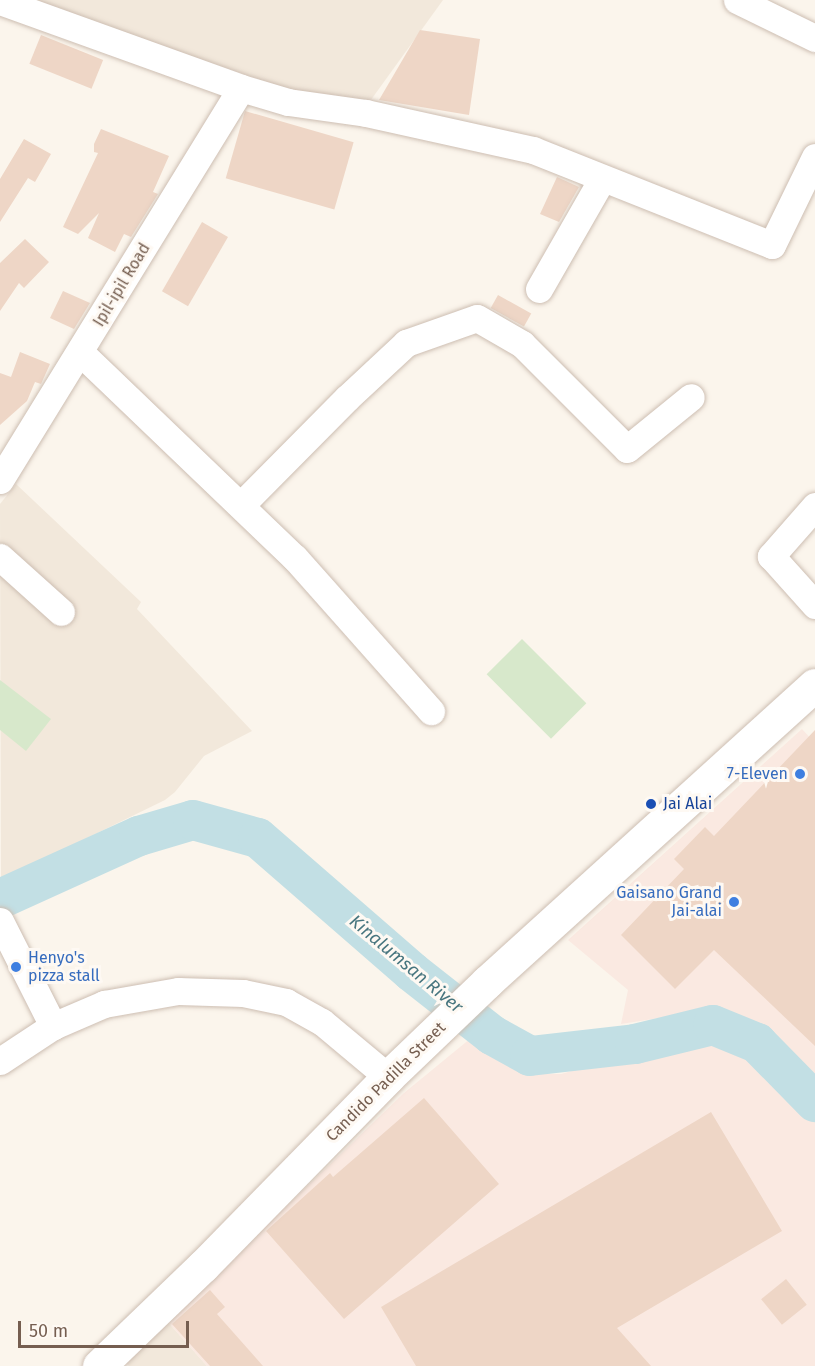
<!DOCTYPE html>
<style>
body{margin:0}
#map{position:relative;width:815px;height:1366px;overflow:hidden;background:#fbf5ec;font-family:"Fira Sans",sans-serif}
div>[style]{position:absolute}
.residential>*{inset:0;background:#f2e8db}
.commercial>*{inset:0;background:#fae9e1}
.green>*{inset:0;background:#d7e8cb;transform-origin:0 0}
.river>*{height:40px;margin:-20px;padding:0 20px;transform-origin:20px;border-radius:20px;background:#c2dfe4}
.building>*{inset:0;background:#eed6c6;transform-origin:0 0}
.roads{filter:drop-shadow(0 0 2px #cdbeb2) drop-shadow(0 0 2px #cdbeb2)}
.minor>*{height:27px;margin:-13.5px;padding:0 13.5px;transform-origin:13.5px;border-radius:13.5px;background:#fff}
.secondary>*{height:33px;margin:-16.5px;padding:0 16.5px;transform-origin:16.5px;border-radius:16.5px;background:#fff}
.dots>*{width:16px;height:16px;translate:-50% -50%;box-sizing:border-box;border:3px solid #fef9f3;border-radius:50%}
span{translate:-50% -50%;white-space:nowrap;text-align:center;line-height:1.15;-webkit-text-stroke:6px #fef9f3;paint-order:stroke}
.street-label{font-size:16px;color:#755e50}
.shop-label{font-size:16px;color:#366cbe}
.right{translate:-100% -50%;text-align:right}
.left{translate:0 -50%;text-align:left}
.transit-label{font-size:16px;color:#164399}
.water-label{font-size:18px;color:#48767f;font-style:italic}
.scale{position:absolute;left:18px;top:1321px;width:171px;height:27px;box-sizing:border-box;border:3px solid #755e50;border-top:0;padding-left:8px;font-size:18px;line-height:21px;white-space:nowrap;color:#755e50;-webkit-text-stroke:4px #fef9f3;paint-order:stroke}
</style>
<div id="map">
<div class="residential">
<div style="clip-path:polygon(29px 0,443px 0,368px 104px,296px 92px)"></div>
<div style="clip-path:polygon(16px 484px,141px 602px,137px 609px,252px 731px,204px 756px,175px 792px,165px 800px,1px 880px,0 504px)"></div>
<div style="clip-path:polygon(167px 1321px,207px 1366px,129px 1366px,125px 1362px)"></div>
</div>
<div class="commercial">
<div style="clip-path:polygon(802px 729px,815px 743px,815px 1084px,758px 1028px,714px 1020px,659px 1018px,621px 1024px,628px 990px,568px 940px)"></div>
<div style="clip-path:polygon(471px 1038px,538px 1074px,561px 1074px,630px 1055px,697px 1045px,733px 1045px,773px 1072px,815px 1119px,815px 1366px,207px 1366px,167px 1321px,404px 1093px)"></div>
</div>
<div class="green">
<div style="left:522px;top:639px;width:91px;height:50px;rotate:45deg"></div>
<div style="clip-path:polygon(0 680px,51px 719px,26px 751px,0 730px)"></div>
</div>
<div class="river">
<div style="left:0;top:899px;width:153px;rotate:-24.4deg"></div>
<div style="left:139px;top:836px;width:56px;rotate:-16.5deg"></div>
<div style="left:193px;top:820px;width:67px;rotate:15.5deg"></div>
<div style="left:258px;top:838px;width:204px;rotate:41deg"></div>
<div style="left:412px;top:972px;width:102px;rotate:38.2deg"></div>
<div style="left:492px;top:1035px;width:43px;rotate:28.9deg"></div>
<div style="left:530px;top:1056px;width:106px;rotate:-6.5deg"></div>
<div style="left:635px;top:1044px;width:80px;rotate:-13.7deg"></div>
<div style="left:713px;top:1025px;width:48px;rotate:22.2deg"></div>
<div style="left:757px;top:1043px;width:83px;rotate:45.5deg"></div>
</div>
<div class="building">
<div style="clip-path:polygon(420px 30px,480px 39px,469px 115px,379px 100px)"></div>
<div style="left:41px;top:35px;width:67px;height:31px;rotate:22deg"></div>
<div style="left:245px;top:111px;width:113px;height:70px;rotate:16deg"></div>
<div style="clip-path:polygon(101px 129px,169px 156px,153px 192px,158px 194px,131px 237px,124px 234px,115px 252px,88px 238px,99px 213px,78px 234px,63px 227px,98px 153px,94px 152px,94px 144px)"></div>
<div style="clip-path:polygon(24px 139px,51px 154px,35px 182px,28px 178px,0 222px,0 179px)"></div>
<div style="clip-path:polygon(557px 177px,579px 187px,559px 222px,540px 214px)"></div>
<div style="left:202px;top:222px;width:30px;height:80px;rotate:30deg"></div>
<div style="clip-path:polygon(25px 239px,49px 262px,24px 288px,19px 283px,0 311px,0 263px)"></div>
<div style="clip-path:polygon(63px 291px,90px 303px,74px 329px,50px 318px)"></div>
<div style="left:498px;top:295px;width:38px;height:15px;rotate:29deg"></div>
<div style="clip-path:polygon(20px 352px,50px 364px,41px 384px,35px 382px,27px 401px,0 425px,0 373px,11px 377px)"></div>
<div style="clip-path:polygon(815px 730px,815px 1046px,714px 950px,675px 989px,621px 935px,684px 869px,674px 859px,705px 827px,714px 836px)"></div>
<div style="clip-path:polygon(424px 1098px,499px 1184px,344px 1319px,266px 1231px,330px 1173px,333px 1177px)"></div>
<div style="clip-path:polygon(711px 1112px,782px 1231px,617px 1328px,651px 1366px,416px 1366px,381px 1307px)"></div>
<div style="left:786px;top:1279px;width:33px;height:32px;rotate:51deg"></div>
<div style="clip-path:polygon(210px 1290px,225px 1307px,217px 1314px,263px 1366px,210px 1366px,172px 1324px)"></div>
</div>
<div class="roads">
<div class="minor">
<div style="left:737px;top:0;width:87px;rotate:26deg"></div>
<div style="left:0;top:1px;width:256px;rotate:19.8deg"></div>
<div style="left:241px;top:88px;width:49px;rotate:16.6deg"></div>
<div style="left:288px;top:102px;width:79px;rotate:8deg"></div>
<div style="left:366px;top:113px;width:171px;rotate:12.5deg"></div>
<div style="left:533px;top:150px;width:257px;rotate:21.7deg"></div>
<div style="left:772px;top:245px;width:98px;rotate:-64deg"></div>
<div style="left:539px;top:289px;width:127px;rotate:-60.2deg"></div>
<div style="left:81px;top:353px;width:296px;rotate:43.8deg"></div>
<div style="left:295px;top:558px;width:205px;rotate:48.4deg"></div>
<div style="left:0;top:480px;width:460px;rotate:-58.4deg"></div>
<div style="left:241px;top:505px;width:151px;rotate:-45.3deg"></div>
<div style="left:347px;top:398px;width:81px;rotate:-43deg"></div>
<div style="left:406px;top:343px;width:75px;rotate:-19.4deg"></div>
<div style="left:477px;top:318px;width:52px;rotate:30deg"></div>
<div style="left:522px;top:344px;width:148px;rotate:45deg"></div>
<div style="left:627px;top:449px;width:82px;rotate:-39.1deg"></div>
<div style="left:815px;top:506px;width:67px;rotate:131.3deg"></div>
<div style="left:771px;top:556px;width:66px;rotate:48.1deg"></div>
<div style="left:0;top:557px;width:82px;rotate:42deg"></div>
<div style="left:0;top:921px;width:118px;rotate:63.2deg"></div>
<div style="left:0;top:1061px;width:64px;rotate:-33.4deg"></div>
<div style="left:53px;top:1026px;width:56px;rotate:-23.3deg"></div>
<div style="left:104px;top:1004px;width:75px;rotate:-10deg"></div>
<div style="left:178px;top:991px;width:65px;rotate:1.8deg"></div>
<div style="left:243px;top:993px;width:44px;rotate:11.8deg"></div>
<div style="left:286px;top:1002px;width:41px;rotate:29.1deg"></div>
<div style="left:322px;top:1022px;width:86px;rotate:39.8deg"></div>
</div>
<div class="secondary">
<div style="left:99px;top:1366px;width:144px;rotate:-43.9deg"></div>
<div style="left:203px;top:1266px;width:264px;rotate:-45.6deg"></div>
<div style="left:388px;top:1077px;width:137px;rotate:-43.8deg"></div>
<div style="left:487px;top:982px;width:442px;rotate:-42.2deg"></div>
</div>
</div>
<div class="dots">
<div style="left:800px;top:774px;background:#3f7fe0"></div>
<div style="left:651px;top:804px;background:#1a4fb4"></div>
<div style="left:734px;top:902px;background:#3f7fe0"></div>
<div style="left:16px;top:967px;background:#3f7fe0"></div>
</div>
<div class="street-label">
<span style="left:122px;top:285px;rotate:-59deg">Ipil-ipil Road</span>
<span style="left:386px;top:1082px;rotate:-45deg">Candido Padilla Street</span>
</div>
<div class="shop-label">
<span class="right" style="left:788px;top:774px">7-Eleven</span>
<span class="right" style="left:722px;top:902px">Gaisano Grand<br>Jai-alai</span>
<span class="left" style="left:28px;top:967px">Henyo's<br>pizza stall</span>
</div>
<div class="transit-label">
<span class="left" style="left:663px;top:804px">Jai Alai</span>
</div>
<div class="water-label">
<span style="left:406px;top:964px;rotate:40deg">Kinalumsan River</span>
</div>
<div class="scale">50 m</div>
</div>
